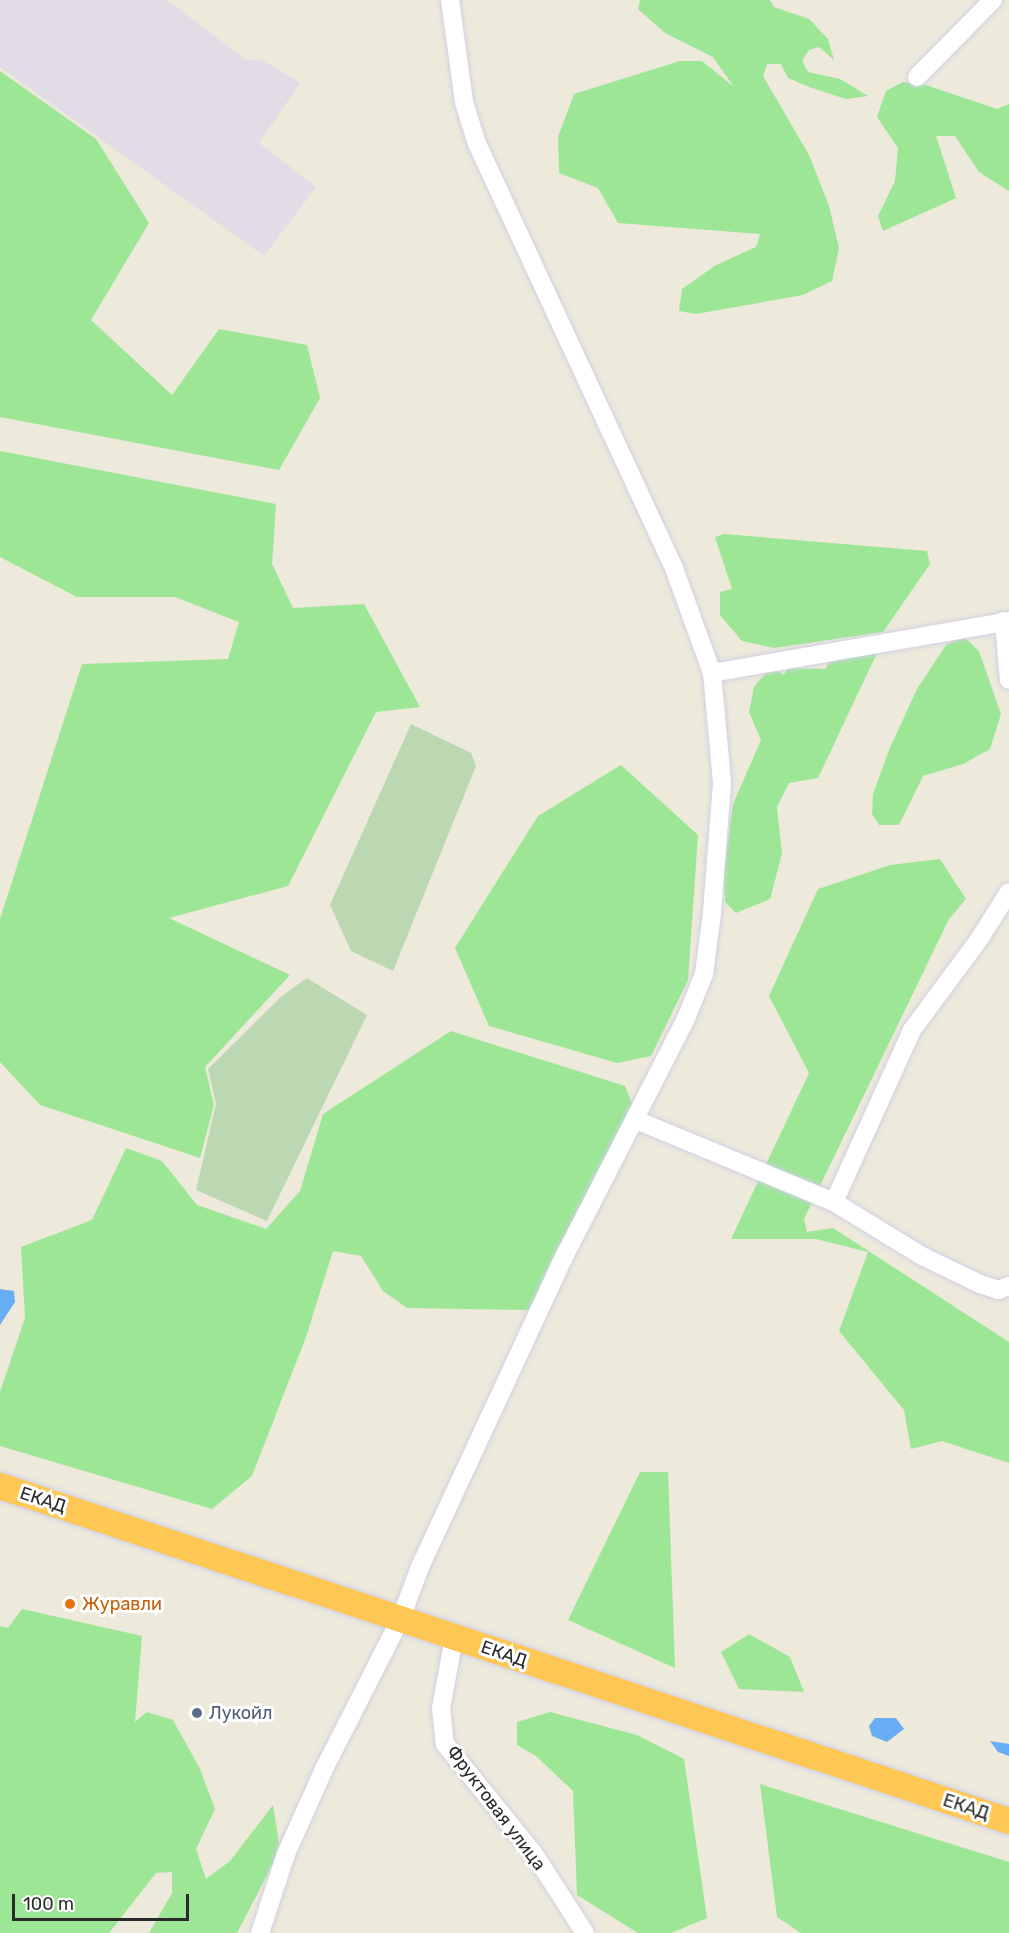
<!DOCTYPE html>
<meta charset="utf-8">
<style>
body{margin:0}
#map{position:relative;width:1009px;height:1933px;overflow:hidden;background:#ede9db;font-family:Rubik,sans-serif}
div>[style]{position:absolute}
.industrial>*{inset:0;background:#e1dce5}
.green>*{inset:0;background:#9de695}
.cemetery>*{inset:0;background:#bbd8b2}
.water>*{inset:0;background:#69aef4}
.roads{filter:drop-shadow(0 0 2px #d1d0e4) drop-shadow(0 0 2px #d1d0e4)}
.minor>*{height:18px;margin:-9px;padding:0 9px;transform-origin:9px;border-radius:9px;background:#fff}
.highway>*{height:26px;margin:-13px;padding:0 13px;transform-origin:13px;border-radius:13px;background:#ffc754}
.dots>*{width:16px;height:16px;translate:-50% -50%;box-sizing:border-box;border:3px solid #fff;border-radius:50%}
span{translate:-50% -50%;white-space:nowrap;text-align:center;line-height:1.15;-webkit-text-stroke:6px #fff;paint-order:stroke}
.street-label{font-size:18px;color:#2a2a2a}
.food-label{font-size:18px;color:#c56008}
.left{translate:0 -50%;text-align:left}
.service-label{font-size:18px;color:#4e5e75}
.scale{position:absolute;left:12px;top:1894px;width:177px;height:27px;box-sizing:border-box;border:3px solid #2a2a2a;border-top:0;padding-left:8px;font-size:18px;line-height:21px;white-space:nowrap;color:#2a2a2a;-webkit-text-stroke:4px #fff;paint-order:stroke}
</style>
<div id="map">
<div class="industrial">
<div style="clip-path:polygon(0 0,167px 0,246px 60px,261px 59px,300px 83px,259px 143px,316px 187px,264px 256px,0 67px)"></div>
</div>
<div class="green">
<div style="clip-path:polygon(640px 0,770px 0,774px 7px,809px 19px,828px 39px,834px 60px,819px 47px,809px 50px,802px 61px,808px 72px,840px 79px,868px 96px,846px 99px,809px 87px,788px 78px,781px 64px,767px 64px,763px 76px,809px 155px,829px 206px,839px 248px,832px 281px,803px 295px,696px 314px,679px 311px,682px 289px,716px 265px,756px 247px,760px 234px,618px 223px,598px 188px,559px 173px,558px 137px,574px 94px,680px 61px,702px 61px,734px 87px,713px 57px,665px 33px,638px 9px)"></div>
<div style="clip-path:polygon(0 71px,96px 139px,149px 223px,91px 320px,172px 395px,219px 329px,307px 345px,320px 398px,279px 470px,0 417px)"></div>
<div style="clip-path:polygon(903px 82px,926px 85px,997px 109px,1009px 104px,1009px 191px,979px 172px,955px 136px,936px 136px,956px 198px,883px 231px,878px 216px,895px 181px,898px 148px,877px 117px,886px 91px)"></div>
<div style="clip-path:polygon(0 451px,276px 504px,272px 564px,293px 608px,364px 604px,420px 707px,376px 712px,288px 886px,169px 918px,290px 975px,205px 1067px,214px 1105px,200px 1158px,40px 1105px,0 1062px,0 919px,82px 664px,228px 659px,239px 622px,175px 597px,77px 597px,0 557px)"></div>
<div style="clip-path:polygon(724px 534px,927px 551px,930px 564px,883px 632px,774px 648px,742px 641px,720px 615px,720px 592px,732px 589px,715px 537px)"></div>
<div style="clip-path:polygon(964px 637px,979px 651px,1001px 714px,990px 749px,963px 764px,923px 776px,899px 825px,879px 825px,872px 814px,873px 794px,889px 750px,917px 689px,946px 645px)"></div>
<div style="clip-path:polygon(878px 651px,818px 778px,789px 783px,777px 807px,782px 854px,770px 899px,736px 913px,725px 902px,724px 869px,733px 804px,761px 740px,749px 712px,754px 687px,766px 673px,778px 671px,784px 675px,788px 668px,826px 669px,831px 655px)"></div>
<div style="clip-path:polygon(621px 765px,698px 835px,688px 980px,651px 1056px,617px 1063px,489px 1026px,455px 948px,538px 816px)"></div>
<div style="clip-path:polygon(940px 859px,966px 899px,949px 919px,804px 1219px,807px 1232px,833px 1228px,1009px 1342px,1009px 1463px,942px 1441px,911px 1449px,904px 1410px,839px 1331px,868px 1252px,816px 1239px,731px 1239px,809px 1073px,769px 996px,818px 889px,890px 865px)"></div>
<div style="clip-path:polygon(451px 1031px,625px 1086px,633px 1106px,529px 1310px,407px 1308px,383px 1291px,361px 1256px,333px 1251px,306px 1337px,252px 1476px,212px 1509px,0 1446px,0 1392px,25px 1318px,21px 1247px,92px 1220px,126px 1148px,162px 1161px,197px 1205px,266px 1229px,300px 1191px,323px 1114px)"></div>
<div style="clip-path:polygon(640px 1472px,668px 1472px,675px 1668px,568px 1620px)"></div>
<div style="clip-path:polygon(22px 1609px,142px 1636px,135px 1722px,147px 1712px,173px 1720px,200px 1769px,215px 1809px,196px 1849px,206px 1879px,230px 1861px,273px 1805px,280px 1850px,237px 1933px,149px 1933px,172px 1893px,172px 1872px,156px 1873px,109px 1933px,0 1933px,0 1626px,8px 1628px)"></div>
<div style="clip-path:polygon(749px 1634px,790px 1657px,804px 1692px,739px 1689px,721px 1652px)"></div>
<div style="clip-path:polygon(550px 1712px,637px 1735px,684px 1759px,707px 1918px,671px 1933px,638px 1933px,577px 1895px,573px 1791px,536px 1756px,517px 1745px,517px 1722px)"></div>
<div style="clip-path:polygon(760px 1784px,1009px 1862px,1009px 1933px,801px 1933px,777px 1917px)"></div>
</div>
<div class="cemetery">
<div style="clip-path:polygon(411px 724px,471px 753px,476px 766px,393px 971px,351px 951px,330px 905px)"></div>
<div style="clip-path:polygon(307px 978px,367px 1015px,267px 1221px,196px 1190px,216px 1104px,208px 1069px,283px 995px)"></div>
</div>
<div class="water">
<div style="clip-path:polygon(0 1289px,14px 1291px,15px 1302px,0 1325px)"></div>
<div style="clip-path:polygon(875px 1718px,896px 1718px,904px 1729px,887px 1742px,872px 1736px,869px 1726px)"></div>
<div style="clip-path:polygon(990px 1741px,1009px 1744px,1009px 1756px,998px 1752px)"></div>
</div>
<div class="roads">
<div class="minor">
<div style="left:917px;top:77px;width:108px;rotate:-45.4deg"></div>
<div style="left:1004px;top:621px;width:59px;rotate:85.2deg"></div>
<div style="left:712px;top:673px;width:302px;rotate:-9.9deg"></div>
<div style="left:636px;top:1120px;width:214px;rotate:22.5deg"></div>
<div style="left:834px;top:1202px;width:103px;rotate:31.5deg"></div>
<div style="left:922px;top:1256px;width:64px;rotate:25.8deg"></div>
<div style="left:980px;top:1284px;width:19px;rotate:18deg"></div>
<div style="left:998px;top:1290px;width:12px;rotate:-20deg"></div>
<div style="left:834px;top:1202px;width:189px;rotate:-65.6deg"></div>
<div style="left:912px;top:1030px;width:114px;rotate:-53.5deg"></div>
<div style="left:980px;top:938px;width:54px;rotate:-57.8deg"></div>
<div style="left:454px;top:1638px;width:71px;rotate:100.5deg"></div>
<div style="left:441px;top:1708px;width:36px;rotate:84deg"></div>
<div style="left:445px;top:1744px;width:141px;rotate:51deg"></div>
<div style="left:534px;top:1854px;width:94px;rotate:57.2deg"></div>
<div style="left:260px;top:1933px;width:83px;rotate:-71.8deg"></div>
<div style="left:286px;top:1854px;width:93px;rotate:-65.9deg"></div>
<div style="left:324px;top:1769px;width:169px;rotate:-63deg"></div>
<div style="left:401px;top:1618px;width:54px;rotate:-69.6deg"></div>
<div style="left:420px;top:1567px;width:342px;rotate:-65.1deg"></div>
<div style="left:564px;top:1257px;width:265px;rotate:-62.9deg"></div>
<div style="left:685px;top:1021px;width:51px;rotate:-68deg"></div>
<div style="left:704px;top:974px;width:62px;rotate:-82.5deg"></div>
<div style="left:712px;top:913px;width:131px;rotate:-85.6deg"></div>
<div style="left:722px;top:782px;width:109px;rotate:-95.2deg"></div>
<div style="left:712px;top:673px;width:112px;rotate:-109.9deg"></div>
<div style="left:674px;top:568px;width:468px;rotate:-114.9deg"></div>
<div style="left:477px;top:144px;width:44px;rotate:-107.2deg"></div>
<div style="left:464px;top:102px;width:103px;rotate:-97.8deg"></div>
</div>
<div class="highway">
<div style="left:0;top:1486px;width:1063px;rotate:18.37deg"></div>
</div>
</div>
<div class="dots">
<div style="left:70px;top:1604px;background:#e8710a"></div>
<div style="left:197px;top:1713px;background:#5c6f8a"></div>
</div>
<div class="street-label">
<span style="left:43px;top:1500px;rotate:18deg">ЕКАД</span>
<span style="left:504px;top:1654px;rotate:19deg">ЕКАД</span>
<span style="left:966px;top:1807px;rotate:18deg">ЕКАД</span>
<span style="left:496px;top:1808px;rotate:53deg">Фруктовая улица</span>
</div>
<div class="food-label">
<span class="left" style="left:82px;top:1604px">Журавли</span>
</div>
<div class="service-label">
<span class="left" style="left:209px;top:1713px">Лукойл</span>
</div>
<div class="scale">100 m</div>
</div>
